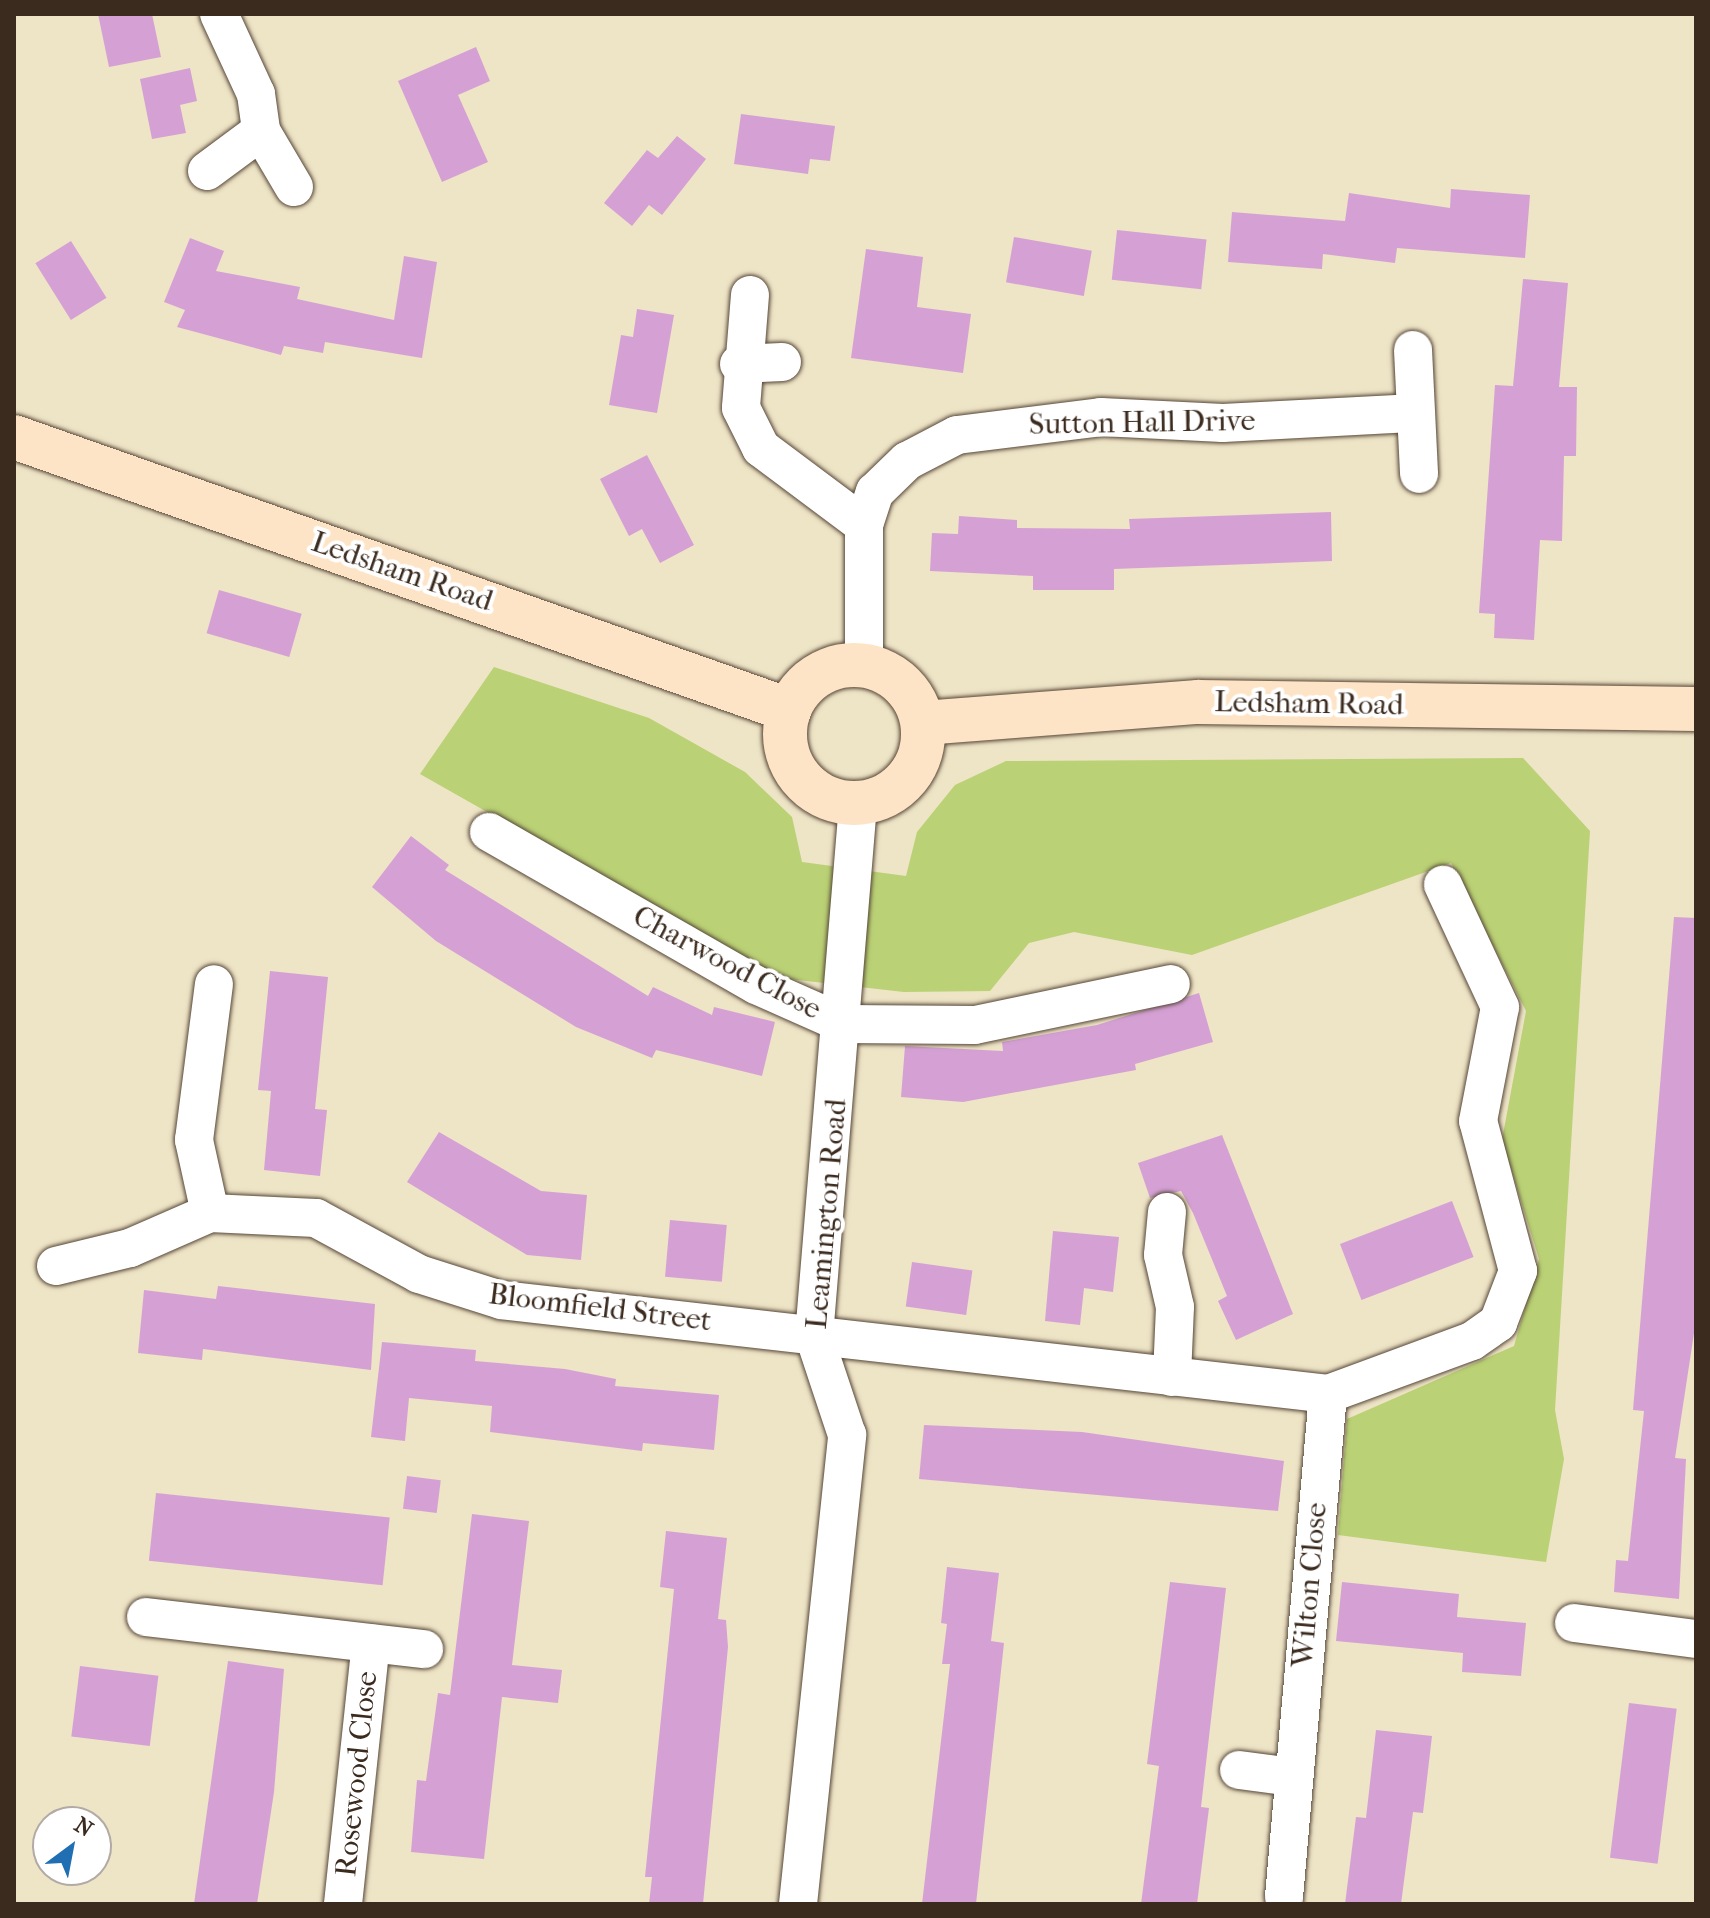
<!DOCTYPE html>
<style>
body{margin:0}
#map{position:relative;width:1710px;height:1918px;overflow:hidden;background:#eee4c6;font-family:"IM FELL French Canon",serif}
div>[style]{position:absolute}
.green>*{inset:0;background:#bad175}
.building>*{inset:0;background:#d5a1d5;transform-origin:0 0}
.roads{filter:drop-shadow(0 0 2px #564637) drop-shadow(0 0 2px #564637)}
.minor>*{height:38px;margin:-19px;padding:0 19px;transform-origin:19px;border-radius:19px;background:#fff}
.secondary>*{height:44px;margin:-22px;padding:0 22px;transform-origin:22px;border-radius:22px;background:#fee4c6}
.secondary>.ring{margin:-22px;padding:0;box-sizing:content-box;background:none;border:44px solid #fee4c6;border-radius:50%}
span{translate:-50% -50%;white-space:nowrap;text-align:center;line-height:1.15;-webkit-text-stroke:8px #fff;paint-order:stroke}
.street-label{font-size:30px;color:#3b2a1e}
.frame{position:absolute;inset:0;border:16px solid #3b2a1e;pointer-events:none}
.north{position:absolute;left:32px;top:1806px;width:80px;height:80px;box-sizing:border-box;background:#fff;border:2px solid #b1aaa5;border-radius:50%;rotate:32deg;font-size:22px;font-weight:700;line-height:32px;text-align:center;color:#3b2a1e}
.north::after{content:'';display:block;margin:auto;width:28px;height:36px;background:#1f6fb2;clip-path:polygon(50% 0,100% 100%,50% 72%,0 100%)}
</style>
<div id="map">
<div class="green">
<div style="clip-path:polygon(494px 667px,649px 718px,745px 772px,792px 817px,802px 862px,906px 876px,917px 832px,955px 785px,1006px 761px,1523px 758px,1590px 831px,1555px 1410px,1564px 1459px,1546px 1562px,1338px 1535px,1347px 1419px,1514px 1346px,1539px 1259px,1502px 1140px,1526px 1011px,1451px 863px,1192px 955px,1074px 932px,1029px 943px,990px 991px,904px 992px,780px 978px,420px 774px)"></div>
</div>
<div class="building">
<div style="clip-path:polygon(98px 14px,152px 14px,161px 57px,109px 67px)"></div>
<div style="clip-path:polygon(476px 47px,490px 81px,458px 95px,488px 162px,442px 182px,398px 81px)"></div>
<div style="clip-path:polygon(190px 68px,197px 101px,180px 105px,186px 133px,152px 139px,140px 79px)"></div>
<div style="clip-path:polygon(741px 114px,835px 126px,830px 161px,810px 159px,808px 174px,734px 164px)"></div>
<div style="clip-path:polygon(677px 136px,706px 159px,662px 215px,649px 205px,632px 226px,604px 203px,647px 150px,658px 158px)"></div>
<div style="clip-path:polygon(1451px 189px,1530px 195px,1525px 258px,1397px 248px,1395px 263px,1323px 254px,1322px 269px,1228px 262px,1232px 212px,1345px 221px,1349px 193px,1450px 208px)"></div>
<div style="left:1117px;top:230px;width:90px;height:50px;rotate:6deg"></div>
<div style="left:1014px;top:237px;width:79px;height:46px;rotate:10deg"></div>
<div style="clip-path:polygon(190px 238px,224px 251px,216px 271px,300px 287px,297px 299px,394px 320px,404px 256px,437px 262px,422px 358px,325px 342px,323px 353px,284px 346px,281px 355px,177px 327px,185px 310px,164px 302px)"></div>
<div style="left:71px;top:241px;width:67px;height:42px;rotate:58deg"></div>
<div style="clip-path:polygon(866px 249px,923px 257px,917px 307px,971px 314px,963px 373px,851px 358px)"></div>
<div style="clip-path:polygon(1523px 279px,1568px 283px,1559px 387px,1577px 387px,1576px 456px,1564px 456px,1562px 541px,1540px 540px,1534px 640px,1494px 638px,1495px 614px,1479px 613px,1495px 385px,1513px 386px)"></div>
<div style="clip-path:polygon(637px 309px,674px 315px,657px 413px,609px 405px,621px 335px,633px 337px)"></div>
<div style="clip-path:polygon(647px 455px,694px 545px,660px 563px,642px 529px,629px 536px,600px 479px)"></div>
<div style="clip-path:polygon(1331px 512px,1332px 561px,1114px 569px,1114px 590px,1033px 590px,1033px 576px,930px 571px,932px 533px,958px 534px,959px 516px,1017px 520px,1017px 528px,1130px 529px,1129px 519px)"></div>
<div style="left:219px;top:590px;width:86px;height:45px;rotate:16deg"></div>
<div style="clip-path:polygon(411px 836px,449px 865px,445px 870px,648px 996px,653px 987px,712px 1015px,714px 1007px,775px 1022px,762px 1076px,656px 1050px,652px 1058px,576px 1027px,436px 941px,372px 887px)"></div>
<div style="clip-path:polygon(1674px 917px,1696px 918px,1696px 1320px,1675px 1458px,1686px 1459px,1679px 1599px,1614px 1592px,1616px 1560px,1628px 1561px,1644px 1411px,1633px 1410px)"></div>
<div style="clip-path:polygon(270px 971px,328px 977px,315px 1109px,327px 1110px,320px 1176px,264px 1170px,271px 1091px,258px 1090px)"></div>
<div style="clip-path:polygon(1199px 993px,1213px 1042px,1135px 1064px,1136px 1070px,963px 1102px,901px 1097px,905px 1046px,1003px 1051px,1002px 1042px,1097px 1025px)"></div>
<div style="clip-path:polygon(439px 1132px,541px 1191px,587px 1195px,581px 1260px,527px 1255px,407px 1182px)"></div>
<div style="clip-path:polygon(1222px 1135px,1293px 1314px,1236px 1340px,1218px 1301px,1227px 1296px,1193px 1213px,1181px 1191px,1150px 1198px,1138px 1163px)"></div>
<div style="left:1452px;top:1201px;width:60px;height:120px;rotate:69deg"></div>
<div style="left:670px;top:1220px;width:57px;height:57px;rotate:5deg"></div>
<div style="clip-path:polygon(1053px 1231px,1119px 1237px,1113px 1292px,1084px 1288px,1080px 1325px,1045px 1321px)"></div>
<div style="left:912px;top:1262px;width:61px;height:45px;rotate:8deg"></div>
<div style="clip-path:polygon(218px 1286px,375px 1304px,371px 1370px,203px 1349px,202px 1360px,138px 1353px,144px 1290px,216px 1299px)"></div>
<div style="clip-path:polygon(382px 1342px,476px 1350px,475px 1361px,565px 1369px,616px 1379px,615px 1386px,719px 1395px,714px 1450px,643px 1443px,642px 1451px,490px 1432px,492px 1406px,409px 1398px,405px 1441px,371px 1437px)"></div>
<div style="clip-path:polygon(924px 1425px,1082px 1432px,1284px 1461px,1278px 1511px,919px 1479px)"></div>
<div style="left:407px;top:1476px;width:34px;height:33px;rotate:7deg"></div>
<div style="left:156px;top:1493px;width:235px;height:68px;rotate:6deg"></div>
<div style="clip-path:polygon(472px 1514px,529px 1521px,512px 1665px,562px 1670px,558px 1703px,502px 1697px,484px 1859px,411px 1852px,417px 1780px,426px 1781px,438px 1693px,450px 1695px)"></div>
<div style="clip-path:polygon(666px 1531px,727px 1538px,718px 1619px,726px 1620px,728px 1647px,703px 1904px,649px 1904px,652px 1877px,645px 1877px,674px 1589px,660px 1587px)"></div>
<div style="clip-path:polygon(947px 1567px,999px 1573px,991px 1641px,1004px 1643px,976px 1904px,922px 1904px,950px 1664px,942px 1664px,947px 1624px,941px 1623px)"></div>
<div style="clip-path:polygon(1170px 1582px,1226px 1588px,1201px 1807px,1209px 1808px,1197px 1904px,1141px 1904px,1159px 1766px,1147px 1764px)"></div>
<div style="clip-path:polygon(1342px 1582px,1459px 1594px,1457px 1617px,1526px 1623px,1521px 1676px,1462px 1672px,1463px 1653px,1336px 1641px)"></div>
<div style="clip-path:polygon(228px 1661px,284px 1669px,274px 1792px,257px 1904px,194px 1904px)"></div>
<div style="left:80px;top:1666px;width:79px;height:71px;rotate:7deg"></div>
<div style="left:1629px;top:1703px;width:48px;height:156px;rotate:7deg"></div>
<div style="clip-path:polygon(1376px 1730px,1432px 1736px,1423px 1813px,1413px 1812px,1401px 1904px,1345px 1904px,1356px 1817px,1366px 1818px)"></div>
</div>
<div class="roads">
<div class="minor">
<div style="left:219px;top:14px;width:88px;rotate:65.2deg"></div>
<div style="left:256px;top:94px;width:37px;rotate:82deg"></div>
<div style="left:261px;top:131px;width:65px;rotate:59.5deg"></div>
<div style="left:207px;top:171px;width:67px;rotate:-36.5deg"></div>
<div style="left:750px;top:295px;width:113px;rotate:94.6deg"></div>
<div style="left:741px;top:408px;width:45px;rotate:63.4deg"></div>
<div style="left:761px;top:448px;width:129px;rotate:36.8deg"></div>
<div style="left:864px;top:525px;width:35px;rotate:-72deg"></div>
<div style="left:875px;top:492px;width:45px;rotate:-44.1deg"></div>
<div style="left:907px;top:461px;width:56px;rotate:-27.5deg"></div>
<div style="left:957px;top:435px;width:145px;rotate:-7.1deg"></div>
<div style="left:1101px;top:417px;width:122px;rotate:2.8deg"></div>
<div style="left:1223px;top:423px;width:193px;rotate:-3deg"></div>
<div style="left:1413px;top:350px;width:124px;rotate:87.2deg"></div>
<div style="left:739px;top:364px;width:43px;rotate:-2.7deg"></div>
<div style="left:864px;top:665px;width:140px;rotate:-90deg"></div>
<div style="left:489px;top:832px;width:308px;rotate:29.8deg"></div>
<div style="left:756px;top:985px;width:96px;rotate:23.9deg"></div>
<div style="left:844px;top:1024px;width:131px;rotate:0.4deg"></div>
<div style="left:975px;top:1025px;width:200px;rotate:-11.8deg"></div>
<div style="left:1167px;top:1212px;width:43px;rotate:95.3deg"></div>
<div style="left:1163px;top:1255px;width:53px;rotate:77deg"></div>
<div style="left:1175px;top:1307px;width:70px;rotate:92.5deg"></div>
<div style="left:210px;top:1213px;width:75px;rotate:-102.4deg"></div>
<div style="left:194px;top:1140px;width:157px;rotate:-82.7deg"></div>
<div style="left:56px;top:1266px;width:76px;rotate:-13.7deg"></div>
<div style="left:130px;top:1248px;width:87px;rotate:-23.6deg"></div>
<div style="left:210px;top:1213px;width:106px;rotate:2.7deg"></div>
<div style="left:316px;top:1218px;width:117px;rotate:28.5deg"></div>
<div style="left:419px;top:1274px;width:86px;rotate:17.6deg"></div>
<div style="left:501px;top:1300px;width:832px;rotate:6.48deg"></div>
<div style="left:1328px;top:1394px;width:153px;rotate:-20.2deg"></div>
<div style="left:1472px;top:1341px;width:32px;rotate:-35deg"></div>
<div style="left:1498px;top:1323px;width:56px;rotate:-69deg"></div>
<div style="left:1518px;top:1271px;width:155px;rotate:-104.9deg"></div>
<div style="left:1478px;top:1121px;width:116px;rotate:-79.1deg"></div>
<div style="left:1500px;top:1007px;width:135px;rotate:-115deg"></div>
<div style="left:146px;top:1617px;width:280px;rotate:6.6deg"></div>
<div style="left:1574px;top:1623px;width:123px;rotate:7.5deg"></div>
<div style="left:1239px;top:1770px;width:53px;rotate:7.5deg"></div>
<div style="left:1284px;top:1897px;width:505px;rotate:-85deg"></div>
<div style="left:343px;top:1904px;width:262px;rotate:-83.9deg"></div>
<div style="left:798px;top:1904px;width:472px;rotate:-84deg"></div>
<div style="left:847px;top:1435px;width:104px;rotate:-108.4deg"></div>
<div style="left:814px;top:1336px;width:534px;rotate:-85.27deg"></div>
</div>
<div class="secondary">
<div style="left:14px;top:437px;width:822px;rotate:19.41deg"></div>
<div class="ring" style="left:785px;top:665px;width:94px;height:94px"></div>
<div style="left:923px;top:723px;width:276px;rotate:-4.4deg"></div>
<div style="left:1198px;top:702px;width:498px;rotate:0.8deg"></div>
</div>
</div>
<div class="street-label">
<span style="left:1142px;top:423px;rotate:-1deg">Sutton Hall Drive</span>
<span style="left:402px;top:572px;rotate:19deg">Ledsham Road</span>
<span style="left:1309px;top:704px;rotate:1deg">Ledsham Road</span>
<span style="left:727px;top:963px;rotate:28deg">Charwood Close</span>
<span style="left:827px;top:1214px;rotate:-85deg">Leamington Road</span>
<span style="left:600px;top:1308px;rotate:7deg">Bloomfield Street</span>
<span style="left:1310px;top:1585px;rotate:-85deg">Wilton Close</span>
<span style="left:357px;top:1774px;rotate:-84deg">Rosewood Close</span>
</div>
<div class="frame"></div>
<div class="north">N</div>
</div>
